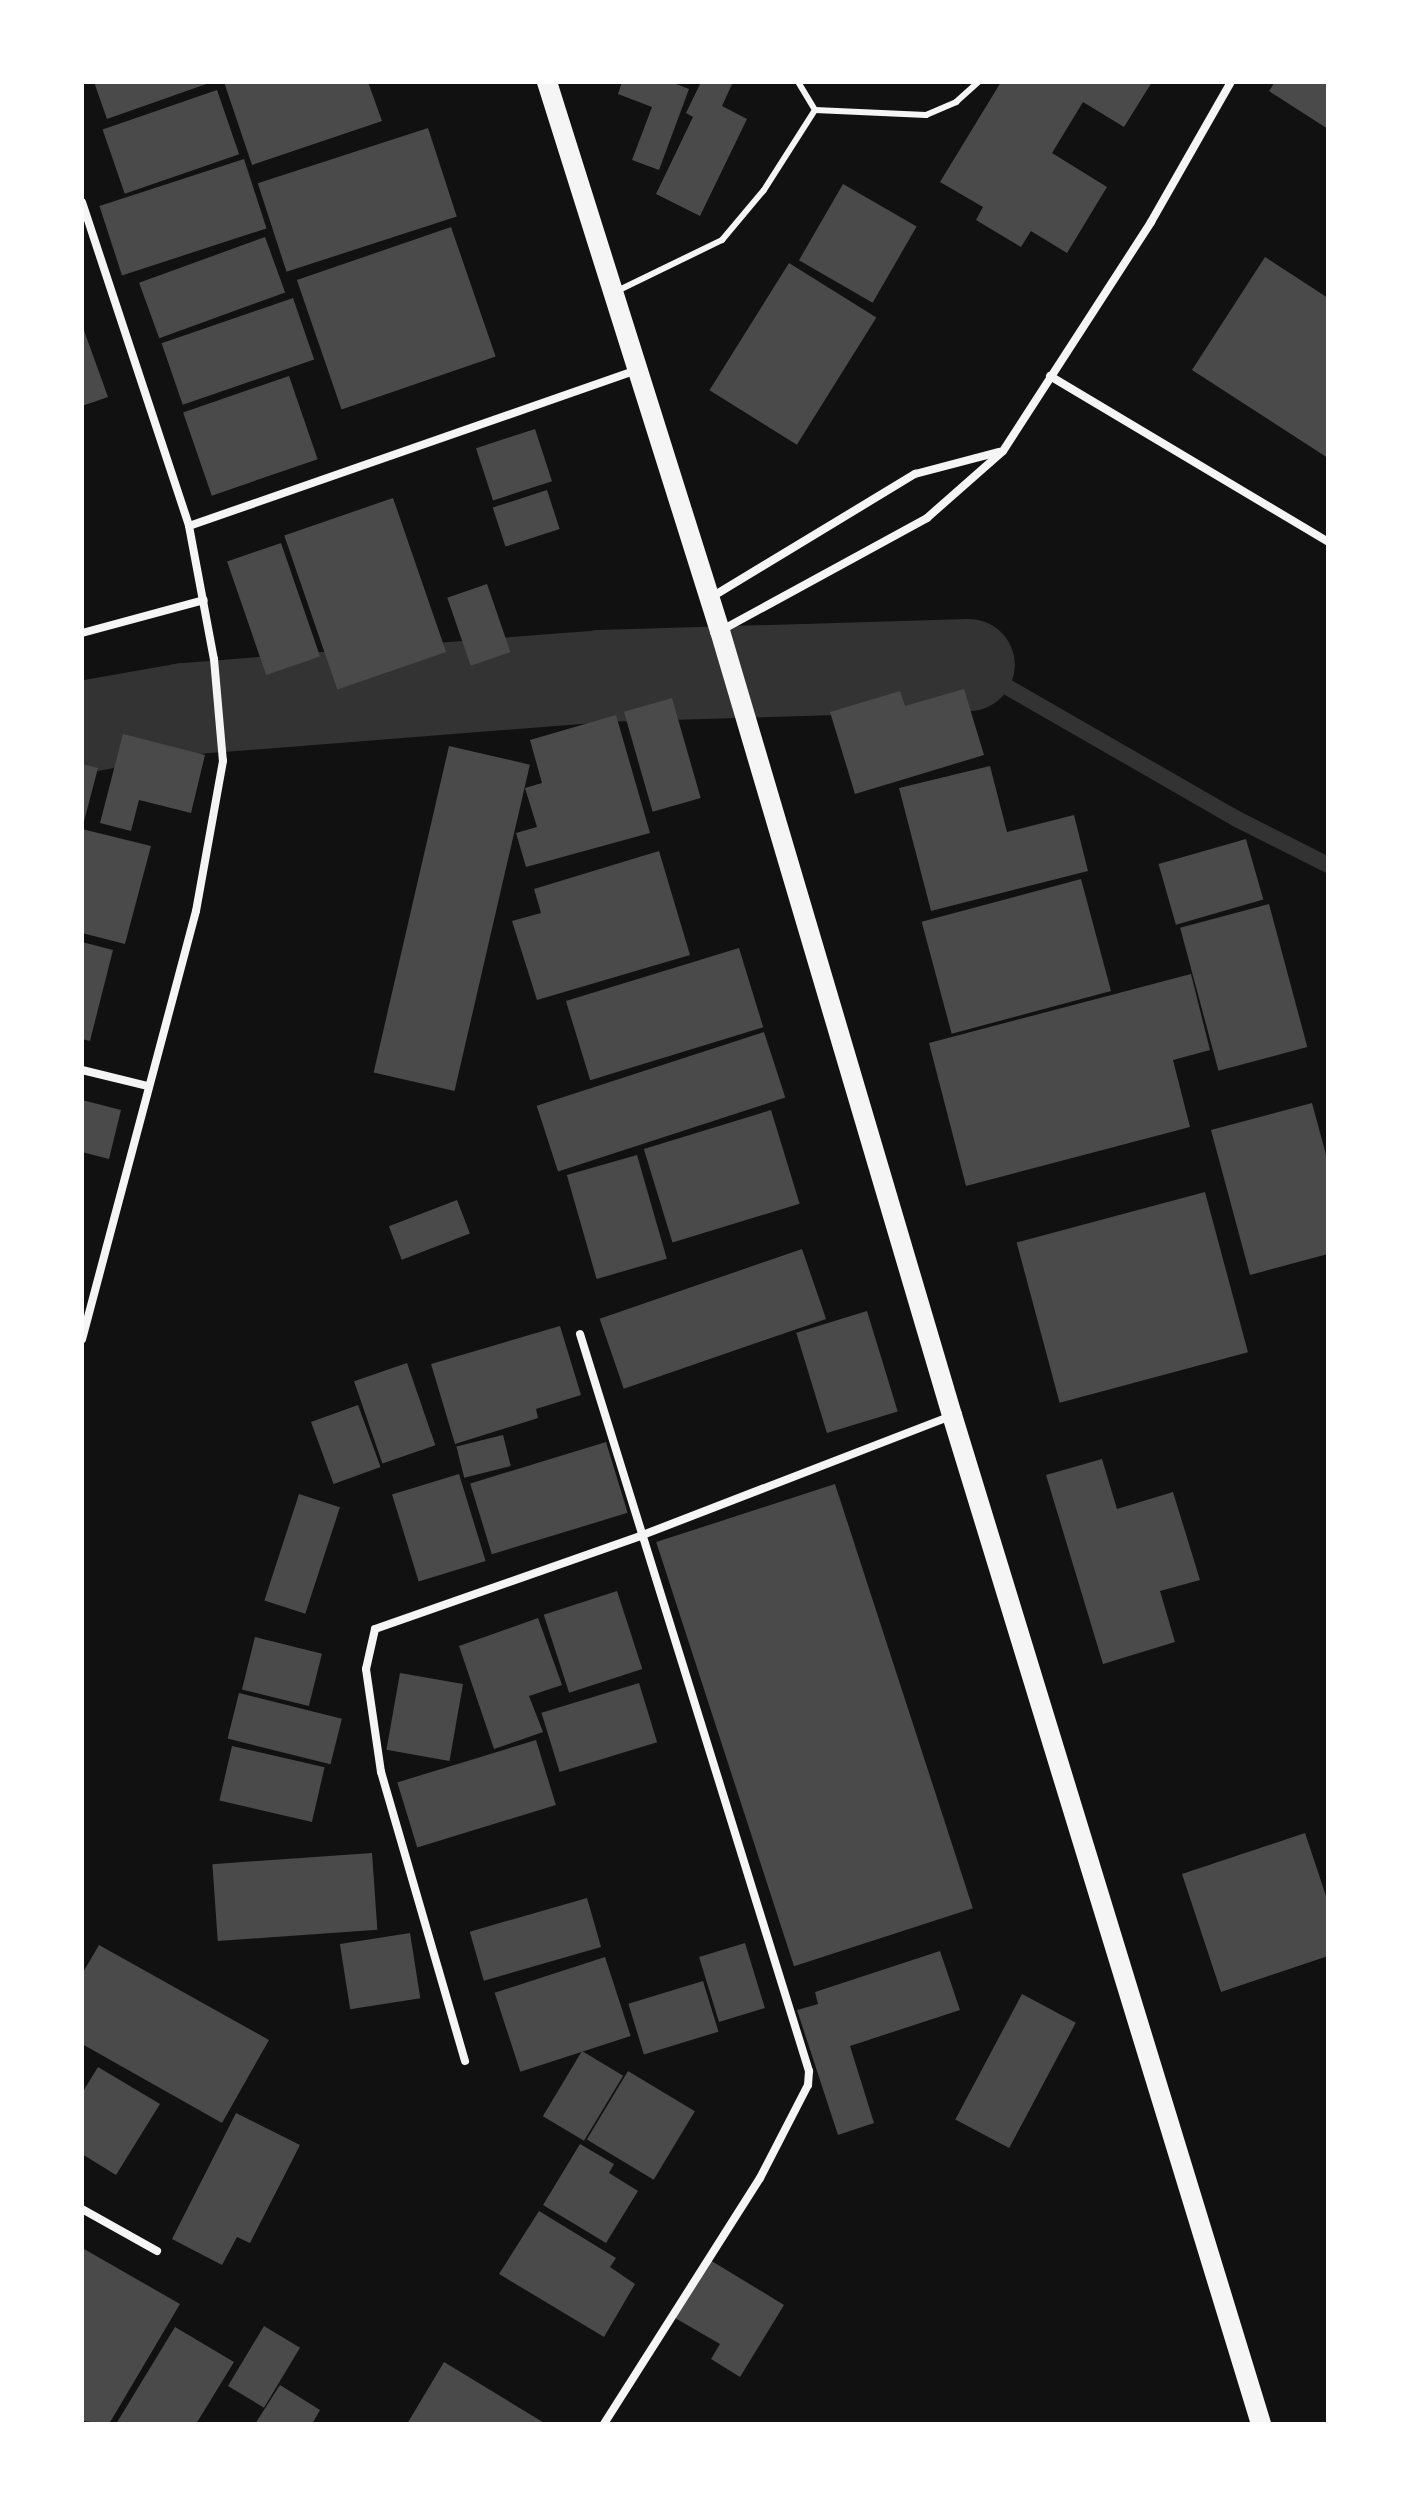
<!DOCTYPE html>
<style>
body{margin:0}
#map{position:relative;width:1410px;height:2506px;overflow:hidden;background:#111;font-family:"Work Sans",sans-serif}
div>[style]{position:absolute}
.stream>*{height:16px;margin:-8px;padding:0 8px;transform-origin:8px;border-radius:8px;background:#333}
.river>*{height:92px;margin:-46px;padding:0 46px;transform-origin:46px;border-radius:46px;background:#333}
.building>*{inset:0;background:#4a4a4a;transform-origin:0 0}
.service>*{height:6px;margin:-3px;padding:0 3px;transform-origin:3px;border-radius:3px;background:#f5f5f5}
.minor>*{height:8px;margin:-4px;padding:0 4px;transform-origin:4px;border-radius:4px;background:#f5f5f5}
.primary>*{height:20px;margin:-10px;padding:0 10px;transform-origin:10px;border-radius:10px;background:#f5f5f5}
span{translate:-50% -50%;white-space:nowrap;text-align:center;line-height:1.15;-webkit-text-stroke:6px #fff;paint-order:stroke}
.frame{position:absolute;inset:0;border:84px solid #fff;pointer-events:none}
</style>
<div id="map">
<div class="stream">
<div style="left:969px;top:665px;width:307px;rotate:29.9deg"></div>
<div style="left:1235px;top:818px;width:104px;rotate:26.8deg"></div>
</div>
<div class="river">
<div style="left:82px;top:727px;width:104px;rotate:-10deg"></div>
<div style="left:184px;top:709px;width:417px;rotate:-4.5deg"></div>
<div style="left:600px;top:676px;width:369px;rotate:-1.7deg"></div>
</div>
<div class="building">
<div style="clip-path:polygon(94px 82px,212px 82px,107px 119px)"></div>
<div style="clip-path:polygon(224px 82px,368px 82px,382px 121px,252px 165px)"></div>
<div style="clip-path:polygon(622px 82px,671px 82px,689px 89px,659px 170px,632px 160px,652px 107px,618px 94px)"></div>
<div style="clip-path:polygon(701px 82px,733px 82px,722px 106px,747px 119px,700px 216px,656px 194px,693px 117px,686px 113px)"></div>
<div style="clip-path:polygon(1001px 82px,1152px 82px,1124px 127px,1083px 102px,1052px 153px,1107px 187px,1067px 253px,1031px 231px,1021px 247px,976px 220px,983px 207px,940px 182px)"></div>
<div style="clip-path:polygon(1275px 82px,1328px 82px,1328px 129px,1269px 91px)"></div>
<div style="left:217px;top:90px;width:68px;height:121px;rotate:71deg"></div>
<div style="left:428px;top:128px;width:93px;height:179px;rotate:72deg"></div>
<div style="left:244px;top:159px;width:73px;height:152px;rotate:72deg"></div>
<div style="left:843px;top:184px;width:85px;height:88px;rotate:30deg"></div>
<div style="left:451px;top:227px;width:137px;height:163px;rotate:71deg"></div>
<div style="left:265px;top:237px;width:59px;height:134px;rotate:70deg"></div>
<div style="clip-path:polygon(1265px 257px,1328px 298px,1328px 458px,1192px 370px)"></div>
<div style="left:789px;top:263px;width:103px;height:150px;rotate:32deg"></div>
<div style="left:293px;top:298px;width:65px;height:139px;rotate:71deg"></div>
<div style="clip-path:polygon(82px 325px,108px 397px,82px 406px)"></div>
<div style="left:289px;top:376px;width:88px;height:112px;rotate:71deg"></div>
<div style="left:535px;top:429px;width:55px;height:62px;rotate:72deg"></div>
<div style="left:547px;top:490px;width:41px;height:57px;rotate:72deg"></div>
<div style="left:393px;top:498px;width:163px;height:115px;rotate:71deg"></div>
<div style="left:281px;top:543px;width:120px;height:57px;rotate:71deg"></div>
<div style="left:487px;top:584px;width:72px;height:42px;rotate:71deg"></div>
<div style="clip-path:polygon(964px 689px,984px 755px,855px 794px,830px 712px,900px 691px,905px 706px)"></div>
<div style="left:672px;top:698px;width:104px;height:50px;rotate:74deg"></div>
<div style="clip-path:polygon(616px 715px,650px 833px,526px 867px,516px 833px,537px 827px,525px 788px,542px 783px,530px 740px)"></div>
<div style="clip-path:polygon(123px 734px,205px 755px,191px 813px,139px 800px,131px 831px,100px 823px)"></div>
<div style="left:449px;top:746px;width:83px;height:335px;rotate:13deg"></div>
<div style="clip-path:polygon(82px 764px,98px 768px,83px 825px,82px 825px)"></div>
<div style="clip-path:polygon(990px 766px,1007px 832px,1074px 815px,1088px 871px,931px 911px,899px 788px)"></div>
<div style="clip-path:polygon(82px 829px,151px 846px,125px 944px,82px 933px)"></div>
<div style="left:1246px;top:839px;width:63px;height:91px;rotate:74deg"></div>
<div style="clip-path:polygon(659px 851px,690px 955px,537px 1000px,512px 921px,541px 913px,534px 889px)"></div>
<div style="left:1081px;top:879px;width:116px;height:165px;rotate:75deg"></div>
<div style="left:1269px;top:904px;width:148px;height:92px;rotate:75deg"></div>
<div style="clip-path:polygon(82px 942px,113px 950px,90px 1041px,82px 1039px)"></div>
<div style="left:739px;top:948px;width:83px;height:181px;rotate:73deg"></div>
<div style="clip-path:polygon(1191px 974px,1210px 1050px,1173px 1060px,1190px 1127px,966px 1186px,929px 1043px)"></div>
<div style="left:764px;top:1032px;width:69px;height:239px;rotate:72deg"></div>
<div style="clip-path:polygon(82px 1100px,121px 1110px,109px 1159px,82px 1152px)"></div>
<div style="clip-path:polygon(1312px 1103px,1328px 1162px,1328px 1254px,1250px 1275px,1211px 1130px)"></div>
<div style="left:771px;top:1110px;width:98px;height:133px;rotate:73deg"></div>
<div style="left:637px;top:1155px;width:108px;height:73px;rotate:74deg"></div>
<div style="left:1205px;top:1192px;width:166px;height:195px;rotate:75deg"></div>
<div style="left:457px;top:1200px;width:36px;height:73px;rotate:69deg"></div>
<div style="left:802px;top:1249px;width:74px;height:214px;rotate:71deg"></div>
<div style="left:867px;top:1311px;width:105px;height:74px;rotate:73deg"></div>
<div style="clip-path:polygon(560px 1326px,581px 1395px,536px 1409px,538px 1418px,455px 1444px,431px 1364px)"></div>
<div style="left:407px;top:1363px;width:87px;height:56px;rotate:71deg"></div>
<div style="left:358px;top:1405px;width:66px;height:50px;rotate:70deg"></div>
<div style="left:503px;top:1435px;width:32px;height:48px;rotate:76deg"></div>
<div style="left:606px;top:1442px;width:74px;height:142px;rotate:73deg"></div>
<div style="clip-path:polygon(1102px 1459px,1117px 1509px,1173px 1492px,1200px 1580px,1160px 1591px,1175px 1642px,1103px 1664px,1046px 1475px)"></div>
<div style="left:459px;top:1474px;width:91px;height:70px;rotate:73deg"></div>
<div style="left:835px;top:1484px;width:446px;height:188px;rotate:72deg"></div>
<div style="left:299px;top:1494px;width:43px;height:112px;rotate:18deg"></div>
<div style="left:617px;top:1591px;width:82px;height:77px;rotate:72deg"></div>
<div style="clip-path:polygon(538px 1618px,562px 1685px,529px 1696px,543px 1732px,494px 1749px,459px 1646px)"></div>
<div style="left:255px;top:1637px;width:69px;height:54px;rotate:14deg"></div>
<div style="left:400px;top:1673px;width:64px;height:78px;rotate:10deg"></div>
<div style="left:639px;top:1683px;width:62px;height:102px;rotate:73deg"></div>
<div style="left:239px;top:1693px;width:106px;height:47px;rotate:14deg"></div>
<div style="left:536px;top:1740px;width:68px;height:145px;rotate:73deg"></div>
<div style="left:232px;top:1746px;width:95px;height:56px;rotate:13deg"></div>
<div style="clip-path:polygon(1305px 1833px,1328px 1902px,1328px 1956px,1221px 1992px,1182px 1874px)"></div>
<div style="left:372px;top:1853px;width:77px;height:160px;rotate:86deg"></div>
<div style="left:587px;top:1898px;width:51px;height:122px;rotate:74deg"></div>
<div style="left:410px;top:1933px;width:66px;height:71px;rotate:81deg"></div>
<div style="left:745px;top:1943px;width:68px;height:48px;rotate:73deg"></div>
<div style="clip-path:polygon(99px 1945px,269px 2040px,222px 2123px,82px 2044px,82px 1974px)"></div>
<div style="clip-path:polygon(940px 1951px,960px 2010px,850px 2046px,874px 2123px,838px 2135px,797px 2010px,818px 2004px,815px 1992px)"></div>
<div style="left:605px;top:1957px;width:83px;height:116px;rotate:72deg"></div>
<div style="left:703px;top:1981px;width:53px;height:78px;rotate:73deg"></div>
<div style="left:1022px;top:1994px;width:61px;height:142px;rotate:28deg"></div>
<div style="left:582px;top:2051px;width:48px;height:76px;rotate:31deg"></div>
<div style="clip-path:polygon(98px 2067px,160px 2104px,116px 2175px,82px 2154px,82px 2093px)"></div>
<div style="left:628px;top:2071px;width:78px;height:80px;rotate:31deg"></div>
<div style="clip-path:polygon(236px 2113px,300px 2145px,250px 2243px,237px 2237px,222px 2265px,172px 2239px)"></div>
<div style="clip-path:polygon(580px 2144px,614px 2164px,609px 2173px,638px 2191px,606px 2243px,543px 2205px)"></div>
<div style="clip-path:polygon(539px 2211px,616px 2258px,610px 2267px,635px 2284px,604px 2337px,499px 2274px)"></div>
<div style="clip-path:polygon(84px 2249px,180px 2304px,109px 2424px,82px 2421px)"></div>
<div style="clip-path:polygon(710px 2260px,784px 2305px,740px 2377px,711px 2359px,720px 2344px,675px 2318px)"></div>
<div style="left:264px;top:2326px;width:42px;height:70px;rotate:31deg"></div>
<div style="clip-path:polygon(175px 2327px,234px 2362px,196px 2424px,116px 2424px)"></div>
<div style="clip-path:polygon(444px 2362px,546px 2424px,407px 2424px)"></div>
<div style="clip-path:polygon(280px 2385px,320px 2410px,312px 2424px,255px 2424px)"></div>
</div>
<div class="service">
<div style="left:815px;top:110px;width:111px;rotate:2.6deg"></div>
<div style="left:926px;top:115px;width:33px;rotate:-23deg"></div>
<div style="left:956px;top:102px;width:30px;rotate:-42deg"></div>
<div style="left:617px;top:291px;width:117px;rotate:-25.9deg"></div>
<div style="left:722px;top:240px;width:65px;rotate:-50deg"></div>
<div style="left:764px;top:190px;width:95px;rotate:-57.5deg"></div>
<div style="left:815px;top:110px;width:33px;rotate:-121deg"></div>
</div>
<div class="minor">
<div style="left:82px;top:202px;width:341px;rotate:71.7deg"></div>
<div style="left:189px;top:526px;width:135px;rotate:79.4deg"></div>
<div style="left:214px;top:659px;width:102px;rotate:85deg"></div>
<div style="left:223px;top:761px;width:152px;rotate:100.2deg"></div>
<div style="left:196px;top:911px;width:443px;rotate:104.9deg"></div>
<div style="left:1050px;top:376px;width:324px;rotate:30.8deg"></div>
<div style="left:189px;top:526px;width:475px;rotate:-19.2deg"></div>
<div style="left:710px;top:598px;width:240px;rotate:-31.2deg"></div>
<div style="left:915px;top:474px;width:87px;rotate:-14.7deg"></div>
<div style="left:720px;top:631px;width:236px;rotate:-28.6deg"></div>
<div style="left:927px;top:518px;width:101px;rotate:-41.4deg"></div>
<div style="left:1003px;top:451px;width:273px;rotate:-57.1deg"></div>
<div style="left:1151px;top:222px;width:161px;rotate:-60.3deg"></div>
<div style="left:82px;top:633px;width:126px;rotate:-15.1deg"></div>
<div style="left:82px;top:1070px;width:67px;rotate:13.8deg"></div>
<div style="left:580px;top:1334px;width:772px;rotate:72.74deg"></div>
<div style="left:809px;top:2071px;width:14px;rotate:94deg"></div>
<div style="left:808px;top:2085px;width:105px;rotate:117.3deg"></div>
<div style="left:760px;top:2178px;width:291px;rotate:122.4deg"></div>
<div style="left:465px;top:2061px;width:301px;rotate:-106.2deg"></div>
<div style="left:381px;top:1772px;width:104px;rotate:-98.3deg"></div>
<div style="left:366px;top:1669px;width:41px;rotate:-77.3deg"></div>
<div style="left:375px;top:1629px;width:281px;rotate:-19.3deg"></div>
<div style="left:640px;top:1536px;width:333px;rotate:-21.1deg"></div>
<div style="left:82px;top:2209px;width:86px;rotate:29.2deg"></div>
</div>
<div class="primary">
<div style="left:547px;top:82px;width:576px;rotate:72.51deg"></div>
<div style="left:720px;top:631px;width:818px;rotate:73.52deg"></div>
<div style="left:952px;top:1415px;width:1055px;rotate:72.97deg"></div>
</div>
<div class="frame"></div>
</div>
